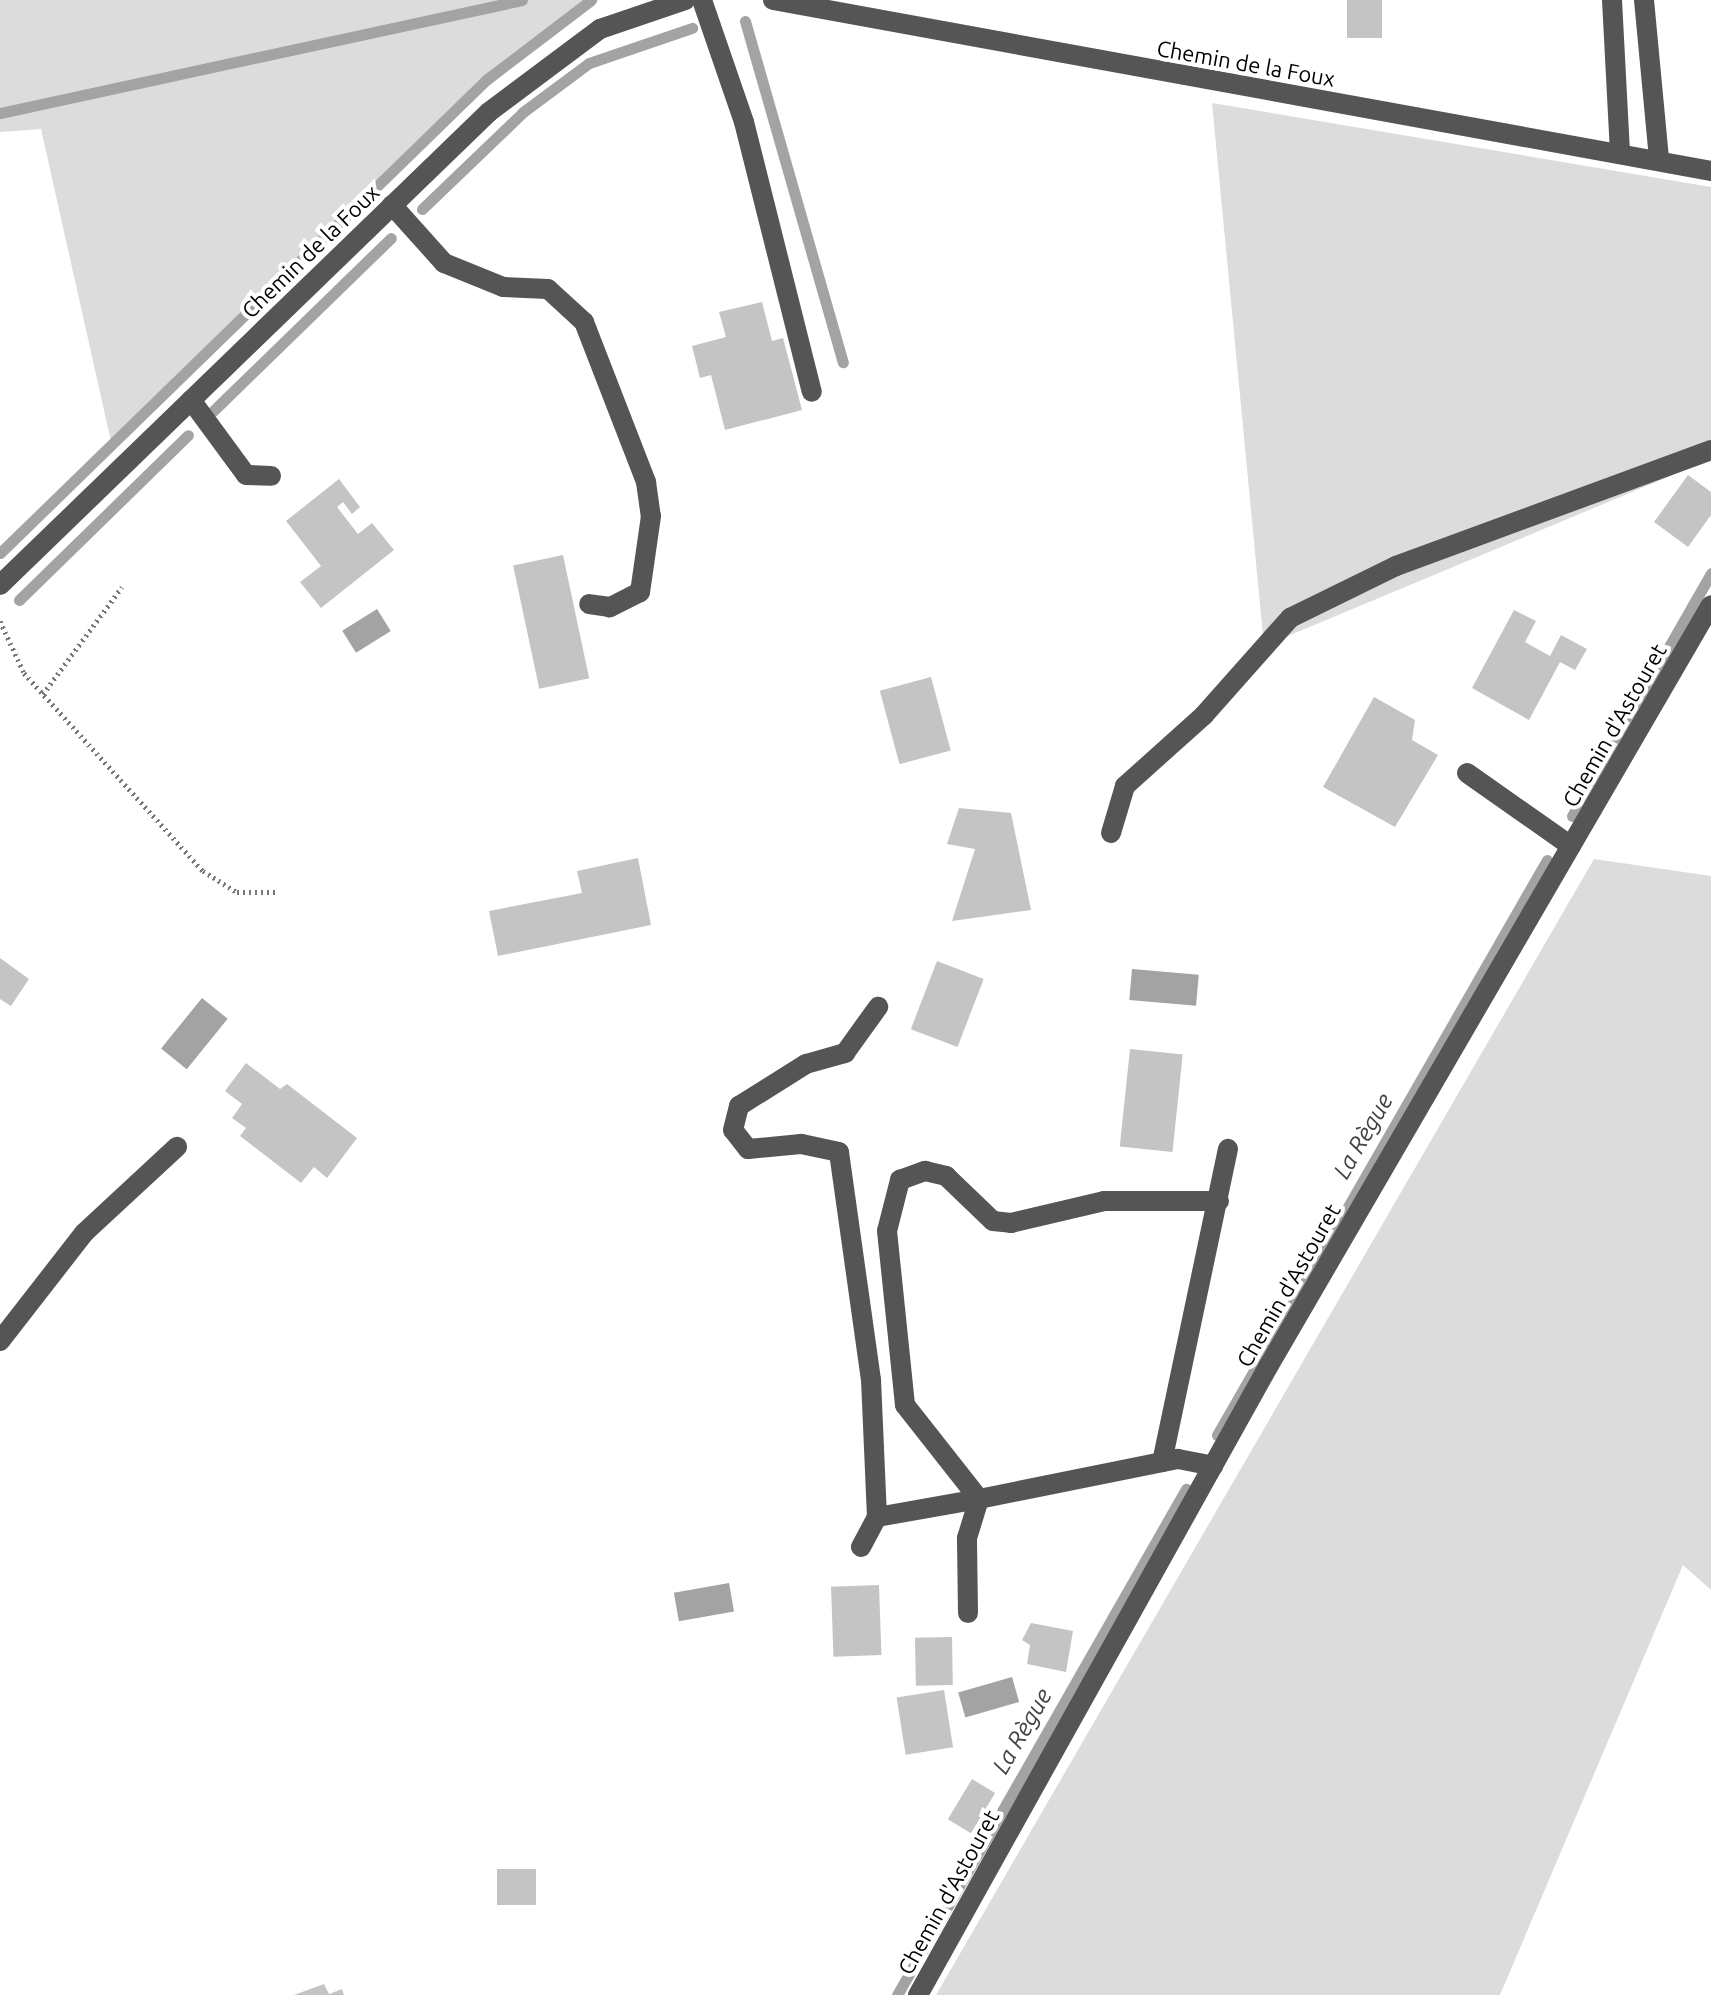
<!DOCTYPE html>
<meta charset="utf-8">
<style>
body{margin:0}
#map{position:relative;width:1711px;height:1995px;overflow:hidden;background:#fff;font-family:Ubuntu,sans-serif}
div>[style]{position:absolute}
.green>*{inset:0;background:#dcdcdc}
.water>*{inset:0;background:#a3a3a3;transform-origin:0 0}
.stream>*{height:11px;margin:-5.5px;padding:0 5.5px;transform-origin:5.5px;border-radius:5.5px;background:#a3a3a3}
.building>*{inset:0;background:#c4c4c4;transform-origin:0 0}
.path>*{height:5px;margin-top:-2.5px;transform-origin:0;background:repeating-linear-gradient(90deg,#777 0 2px,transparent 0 6px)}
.minor>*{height:20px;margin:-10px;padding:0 10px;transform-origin:10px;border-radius:10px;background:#555}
span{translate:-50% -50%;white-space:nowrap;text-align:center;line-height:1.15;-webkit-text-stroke:8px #fff;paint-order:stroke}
.street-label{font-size:22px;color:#000}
.water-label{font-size:24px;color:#444;font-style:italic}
</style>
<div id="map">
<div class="green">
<div style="clip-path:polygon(0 0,599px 0,495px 76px,112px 446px,41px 129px,0 132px)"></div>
<div style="clip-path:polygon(1212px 103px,1711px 187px,1711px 459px,1264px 646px)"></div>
<div style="clip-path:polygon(1594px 859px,1711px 876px,1711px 1590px,1683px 1565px,1500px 1995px,936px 1995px)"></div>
</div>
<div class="water">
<div style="left:377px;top:609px;width:26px;height:41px;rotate:58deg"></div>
<div style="left:1132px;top:969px;width:67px;height:31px;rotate:5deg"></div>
<div style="left:202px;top:998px;width:33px;height:65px;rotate:39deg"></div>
<div style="left:729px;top:1583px;width:29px;height:56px;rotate:80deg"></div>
<div style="left:1012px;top:1677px;width:26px;height:56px;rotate:74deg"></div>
</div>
<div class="stream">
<div style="left:745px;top:21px;width:355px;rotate:74deg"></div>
<div style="left:0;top:113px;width:534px;rotate:-12.21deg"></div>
<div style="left:422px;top:209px;width:140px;rotate:-43.8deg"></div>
<div style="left:523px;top:112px;width:82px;rotate:-36.6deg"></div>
<div style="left:589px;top:63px;width:109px;rotate:-18.8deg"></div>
<div style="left:213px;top:411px;width:248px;rotate:-44.2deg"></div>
<div style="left:0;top:553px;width:678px;rotate:-44.22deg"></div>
<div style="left:486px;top:80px;width:132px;rotate:-37.3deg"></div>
<div style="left:19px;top:600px;width:236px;rotate:-44.3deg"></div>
<div style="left:1572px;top:816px;width:280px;rotate:-60.2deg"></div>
<div style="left:1217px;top:1435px;width:663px;rotate:-60.15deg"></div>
<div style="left:897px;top:1995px;width:583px;rotate:-60.27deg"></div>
</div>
<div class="building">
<div style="left:1347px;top:0;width:35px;height:38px"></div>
<div style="clip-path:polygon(762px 302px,772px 341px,783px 338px,802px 410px,725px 430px,711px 375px,700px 378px,692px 346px,726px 337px,719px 312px)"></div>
<div style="clip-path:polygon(1688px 475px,1711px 492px,1711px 515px,1688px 547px,1654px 522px)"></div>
<div style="clip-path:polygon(339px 479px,360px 507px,352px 514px,343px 502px,337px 507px,358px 534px,372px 523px,394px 550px,321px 608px,300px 582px,321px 566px,286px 521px)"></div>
<div style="left:563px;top:555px;width:126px;height:51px;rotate:78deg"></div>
<div style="clip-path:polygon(1514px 610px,1536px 621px,1525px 642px,1550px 656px,1561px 635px,1587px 649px,1575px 670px,1560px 662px,1529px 720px,1472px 688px)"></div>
<div style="left:931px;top:677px;width:76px;height:53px;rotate:75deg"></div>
<div style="clip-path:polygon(1374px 697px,1415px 720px,1412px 740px,1438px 755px,1395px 827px,1323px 787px)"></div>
<div style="clip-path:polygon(959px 808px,1011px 813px,1031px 910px,952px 921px,975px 849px,947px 844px)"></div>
<div style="clip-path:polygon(638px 858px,651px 925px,498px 956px,489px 911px,582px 893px,577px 871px)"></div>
<div style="clip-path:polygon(0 958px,29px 979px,11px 1006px,0 999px)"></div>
<div style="left:937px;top:961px;width:50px;height:73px;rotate:21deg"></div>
<div style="left:1130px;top:1049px;width:53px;height:98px;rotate:6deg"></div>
<div style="clip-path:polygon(246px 1063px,280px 1089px,287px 1084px,357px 1138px,327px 1178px,314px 1167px,301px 1183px,240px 1136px,246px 1128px,232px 1118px,242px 1104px,225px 1091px)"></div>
<div style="left:879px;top:1585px;width:70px;height:48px;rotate:88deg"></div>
<div style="clip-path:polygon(1031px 1623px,1073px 1631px,1066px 1672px,1027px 1664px,1030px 1645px,1022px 1640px)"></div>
<div style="left:952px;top:1637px;width:48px;height:37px;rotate:89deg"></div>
<div style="left:944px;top:1690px;width:58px;height:48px;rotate:81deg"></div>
<div style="left:972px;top:1779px;width:27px;height:47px;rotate:31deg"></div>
<div style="left:497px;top:1869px;width:39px;height:36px"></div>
<div style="clip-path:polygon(324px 1984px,329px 1994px,342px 1989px,344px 1995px,294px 1995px)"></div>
</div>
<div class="path">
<div style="left:0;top:621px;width:57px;rotate:65.2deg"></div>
<div style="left:24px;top:673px;width:267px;rotate:47.9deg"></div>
<div style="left:203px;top:871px;width:40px;rotate:32deg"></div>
<div style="left:237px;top:892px;width:40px"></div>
<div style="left:43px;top:694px;width:133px;rotate:-53.6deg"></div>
</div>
<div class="minor">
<div style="left:702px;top:0;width:129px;rotate:71deg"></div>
<div style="left:744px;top:122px;width:278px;rotate:75.9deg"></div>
<div style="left:773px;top:0;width:953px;rotate:10.33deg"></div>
<div style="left:1612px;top:0;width:151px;rotate:87deg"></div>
<div style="left:1644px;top:0;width:161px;rotate:84.6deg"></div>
<div style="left:392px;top:205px;width:78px;rotate:48.1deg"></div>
<div style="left:444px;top:263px;width:64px;rotate:22.1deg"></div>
<div style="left:503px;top:287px;width:45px;rotate:2.5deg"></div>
<div style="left:548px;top:289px;width:49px;rotate:42.5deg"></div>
<div style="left:584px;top:322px;width:172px;rotate:68.8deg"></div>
<div style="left:646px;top:482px;width:34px;rotate:82deg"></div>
<div style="left:651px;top:516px;width:77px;rotate:98.2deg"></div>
<div style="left:640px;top:592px;width:34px;rotate:153deg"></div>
<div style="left:610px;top:607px;width:21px;rotate:-172deg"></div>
<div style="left:191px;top:400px;width:93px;rotate:53.7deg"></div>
<div style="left:246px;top:475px;width:25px;rotate:2deg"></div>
<div style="left:0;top:585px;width:680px;rotate:-44.05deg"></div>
<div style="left:489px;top:112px;width:139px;rotate:-36.8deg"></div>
<div style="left:600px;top:29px;width:90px;rotate:-18.8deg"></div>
<div style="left:1467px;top:773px;width:127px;rotate:35.1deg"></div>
<div style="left:1111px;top:833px;width:49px;rotate:-73.4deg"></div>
<div style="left:1125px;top:786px;width:106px;rotate:-41.9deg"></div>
<div style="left:1204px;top:715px;width:130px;rotate:-48.4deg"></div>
<div style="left:1290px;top:618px;width:118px;rotate:-26.1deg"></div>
<div style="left:1396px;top:566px;width:336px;rotate:-20.2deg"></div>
<div style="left:0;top:1341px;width:137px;rotate:-52.1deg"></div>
<div style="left:84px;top:1233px;width:127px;rotate:-42.8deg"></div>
<div style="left:1162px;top:1462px;width:320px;rotate:-78.1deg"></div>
<div style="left:877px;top:1517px;width:137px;rotate:-92.5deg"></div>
<div style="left:871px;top:1380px;width:230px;rotate:-98deg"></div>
<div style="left:839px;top:1152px;width:39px;rotate:-168deg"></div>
<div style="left:801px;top:1144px;width:53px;rotate:174.6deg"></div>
<div style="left:748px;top:1149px;width:24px;rotate:-128deg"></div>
<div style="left:733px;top:1130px;width:25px;rotate:-76deg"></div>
<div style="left:739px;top:1106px;width:79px;rotate:-32.1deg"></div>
<div style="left:806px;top:1064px;width:41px;rotate:-15.8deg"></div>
<div style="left:845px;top:1053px;width:57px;rotate:-54.3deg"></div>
<div style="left:861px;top:1547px;width:34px;rotate:-62deg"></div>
<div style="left:877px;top:1517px;width:104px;rotate:-10deg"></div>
<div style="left:979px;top:1499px;width:120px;rotate:-128.2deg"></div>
<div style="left:905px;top:1405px;width:175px;rotate:-95.9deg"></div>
<div style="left:887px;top:1231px;width:53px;rotate:-75.7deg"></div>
<div style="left:900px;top:1180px;width:27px;rotate:-20deg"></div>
<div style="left:925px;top:1171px;width:22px;rotate:13deg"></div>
<div style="left:946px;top:1176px;width:65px;rotate:43.8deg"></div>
<div style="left:993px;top:1221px;width:18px;rotate:6deg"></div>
<div style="left:1011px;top:1223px;width:96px;rotate:-13.3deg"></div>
<div style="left:1104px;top:1201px;width:115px"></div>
<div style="left:968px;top:1613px;width:75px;rotate:-90.8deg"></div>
<div style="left:967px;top:1538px;width:41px;rotate:-72.9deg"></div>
<div style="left:979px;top:1499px;width:203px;rotate:-11.4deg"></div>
<div style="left:1178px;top:1459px;width:36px;rotate:11deg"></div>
<div style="left:918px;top:1995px;width:719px;rotate:-60.87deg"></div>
<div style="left:1268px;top:1367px;width:881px;rotate:-59.83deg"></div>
</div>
<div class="street-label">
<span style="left:1246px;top:63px;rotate:10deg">Chemin de la Foux</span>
<span style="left:310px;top:251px;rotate:-44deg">Chemin de la Foux</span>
<span style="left:1614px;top:725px;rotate:-60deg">Chemin d'Astouret</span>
<span style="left:1288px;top:1285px;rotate:-60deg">Chemin d'Astouret</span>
<span style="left:948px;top:1892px;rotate:-61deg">Chemin d'Astouret</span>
</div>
<div class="water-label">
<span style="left:1363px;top:1136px;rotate:-60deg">La Règue</span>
<span style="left:1022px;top:1731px;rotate:-60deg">La Règue</span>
</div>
</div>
